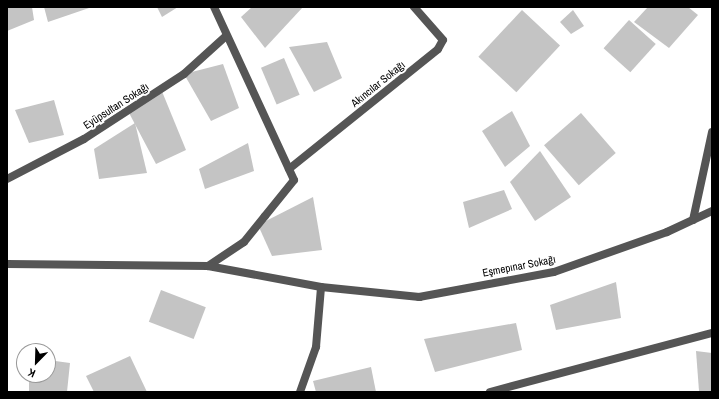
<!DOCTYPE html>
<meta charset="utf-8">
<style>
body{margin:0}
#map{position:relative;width:719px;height:399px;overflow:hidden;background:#fff;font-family:"Archivo Narrow",sans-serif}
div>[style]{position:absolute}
.building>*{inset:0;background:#c4c4c4;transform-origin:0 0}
.street>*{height:8px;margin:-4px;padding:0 4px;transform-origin:4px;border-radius:4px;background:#555}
span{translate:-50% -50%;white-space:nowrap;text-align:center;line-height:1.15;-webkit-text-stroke:4px #fff;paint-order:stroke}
.street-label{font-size:11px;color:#000}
.frame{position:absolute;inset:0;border:8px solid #000;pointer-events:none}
.north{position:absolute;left:16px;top:343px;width:40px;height:40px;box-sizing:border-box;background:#fff;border:1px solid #999;border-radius:50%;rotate:203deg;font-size:11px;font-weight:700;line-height:16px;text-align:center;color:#000}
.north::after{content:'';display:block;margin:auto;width:14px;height:18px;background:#000;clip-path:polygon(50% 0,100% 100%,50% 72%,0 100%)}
</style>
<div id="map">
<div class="building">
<div style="clip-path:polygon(7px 7px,32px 7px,34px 20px,7px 31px)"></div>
<div style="clip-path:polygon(44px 7px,92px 7px,48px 22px)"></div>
<div style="clip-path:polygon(157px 7px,178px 7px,162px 17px)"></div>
<div style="clip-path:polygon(252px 7px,303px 7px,265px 48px,241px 17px)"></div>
<div style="clip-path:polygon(648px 7px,688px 7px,698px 15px,669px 48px,634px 22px)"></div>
<div style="left:522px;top:10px;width:52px;height:64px;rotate:43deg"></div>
<div style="clip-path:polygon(573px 10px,584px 26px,571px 34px,560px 22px)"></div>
<div style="left:629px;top:20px;width:36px;height:38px;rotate:42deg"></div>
<div style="clip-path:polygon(327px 42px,342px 78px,314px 92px,289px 47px)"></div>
<div style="left:284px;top:58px;width:40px;height:25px;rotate:67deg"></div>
<div style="clip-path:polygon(223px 64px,239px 108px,211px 121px,184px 74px)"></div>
<div style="clip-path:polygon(161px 89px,186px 150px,156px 164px,128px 111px)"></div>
<div style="clip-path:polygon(54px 100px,64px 135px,29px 143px,15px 110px)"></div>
<div style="clip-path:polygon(512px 111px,530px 146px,505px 167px,482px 131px)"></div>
<div style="left:581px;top:113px;width:53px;height:49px;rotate:49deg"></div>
<div style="clip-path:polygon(135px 123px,147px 173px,99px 179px,94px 149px)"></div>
<div style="clip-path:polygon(248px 143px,254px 171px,205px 189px,199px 169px)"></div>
<div style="clip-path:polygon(540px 151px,571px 197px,535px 221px,510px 182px)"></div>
<div style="clip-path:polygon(504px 190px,512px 209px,469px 228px,463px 202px)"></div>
<div style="clip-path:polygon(313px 197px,322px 250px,272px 256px,258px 225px)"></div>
<div style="clip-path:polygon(616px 282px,621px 318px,556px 330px,550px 305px)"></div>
<div style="left:161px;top:290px;width:48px;height:34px;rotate:21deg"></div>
<div style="clip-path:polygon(516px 323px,522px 350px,435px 372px,424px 339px)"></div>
<div style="clip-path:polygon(696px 351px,712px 353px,711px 391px,699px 391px)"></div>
<div style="clip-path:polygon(130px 356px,147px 392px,94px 392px,86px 376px)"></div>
<div style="clip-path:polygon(48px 360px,70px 363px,67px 392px,29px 392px,29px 375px,48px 375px)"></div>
<div style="clip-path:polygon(371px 367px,376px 392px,316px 392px,313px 381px)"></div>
</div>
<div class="street">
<div style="left:289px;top:169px;width:191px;rotate:-38.8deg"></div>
<div style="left:438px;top:49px;width:10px;rotate:-61deg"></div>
<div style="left:443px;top:40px;width:44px;rotate:-131.3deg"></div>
<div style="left:7px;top:179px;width:87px;rotate:-27.5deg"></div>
<div style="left:84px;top:139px;width:119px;rotate:-33deg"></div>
<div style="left:184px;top:74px;width:57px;rotate:-42.1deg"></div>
<div style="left:693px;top:220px;width:90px;rotate:-77.8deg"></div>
<div style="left:7px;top:264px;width:201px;rotate:0.6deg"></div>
<div style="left:208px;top:266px;width:43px;rotate:-33.7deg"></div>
<div style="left:244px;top:242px;width:33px;rotate:-51deg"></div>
<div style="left:265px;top:216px;width:46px;rotate:-51.1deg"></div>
<div style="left:294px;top:180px;width:191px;rotate:-114.8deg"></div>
<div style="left:208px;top:266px;width:115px;rotate:10.5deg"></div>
<div style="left:321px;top:287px;width:99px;rotate:5.8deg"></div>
<div style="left:419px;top:297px;width:137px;rotate:-10.5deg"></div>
<div style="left:554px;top:272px;width:120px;rotate:-19.5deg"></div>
<div style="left:667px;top:232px;width:50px;rotate:-25deg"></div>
<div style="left:300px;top:392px;width:48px;rotate:-70.4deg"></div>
<div style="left:316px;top:347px;width:60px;rotate:-85.2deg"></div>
<div style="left:490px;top:392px;width:230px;rotate:-14.9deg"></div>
</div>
<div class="street-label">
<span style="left:378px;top:84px;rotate:-39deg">Akıncılar Sokağı</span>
<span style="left:116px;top:106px;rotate:-33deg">Eyüpsultan Sokağı</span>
<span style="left:519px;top:266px;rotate:-11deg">Eşmepınar Sokağı</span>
</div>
<div class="frame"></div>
<div class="north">K</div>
</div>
